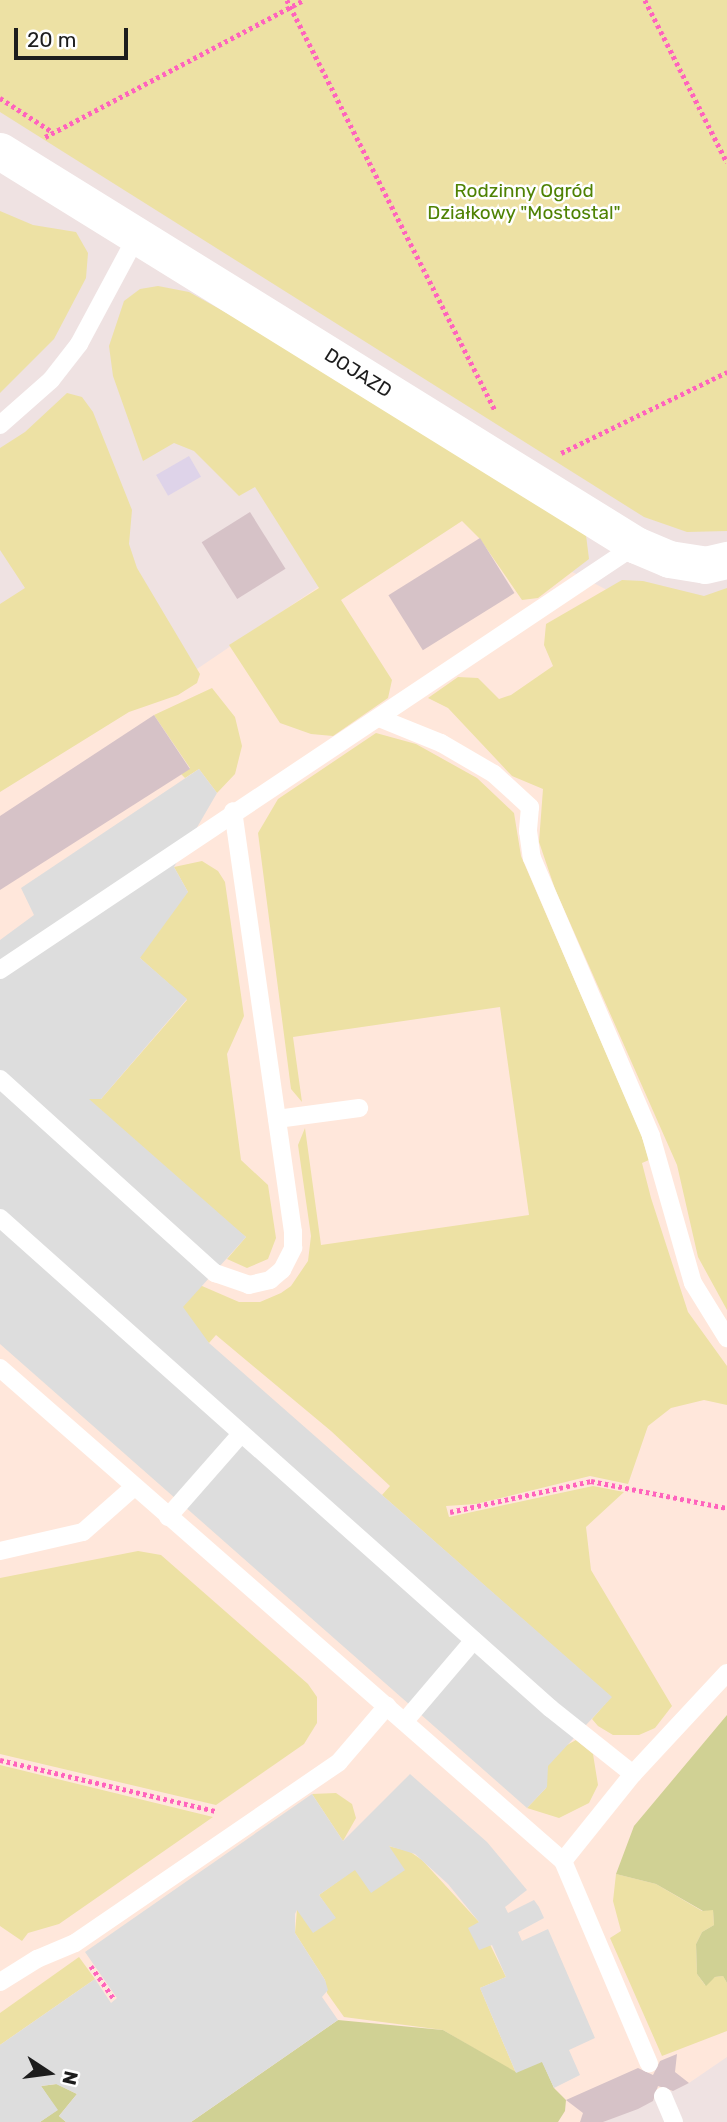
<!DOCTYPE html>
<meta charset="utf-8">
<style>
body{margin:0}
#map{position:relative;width:727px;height:2122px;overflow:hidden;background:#efe2e2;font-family:Rubik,sans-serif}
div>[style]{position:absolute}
.industrial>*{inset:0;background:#ded3e9;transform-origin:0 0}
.education>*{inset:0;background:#ffe7db}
.grass>*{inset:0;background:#ede1a4}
.forest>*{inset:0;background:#d0d194}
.parking>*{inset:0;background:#ddd}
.building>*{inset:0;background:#d6c2c7;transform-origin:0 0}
.path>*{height:4.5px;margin-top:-2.25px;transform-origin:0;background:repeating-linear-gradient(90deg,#ff63bd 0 3.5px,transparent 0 7px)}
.lane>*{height:18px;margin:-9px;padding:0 9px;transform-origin:9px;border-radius:9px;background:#fff}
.street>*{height:37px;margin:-18.5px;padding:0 18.5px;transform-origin:18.5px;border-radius:18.5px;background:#fff}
span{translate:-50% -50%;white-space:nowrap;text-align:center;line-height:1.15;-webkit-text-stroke:5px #fff;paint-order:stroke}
.park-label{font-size:19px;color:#4f8204}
.street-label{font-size:19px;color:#1d1d1d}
.north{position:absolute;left:14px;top:2038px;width:70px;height:70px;-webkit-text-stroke:5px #fff;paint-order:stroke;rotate:103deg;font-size:19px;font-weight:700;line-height:28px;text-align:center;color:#1d1d1d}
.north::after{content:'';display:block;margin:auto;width:24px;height:32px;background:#1d1d1d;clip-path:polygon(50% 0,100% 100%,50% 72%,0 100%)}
.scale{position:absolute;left:14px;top:28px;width:114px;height:32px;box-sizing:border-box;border:4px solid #1d1d1d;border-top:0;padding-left:9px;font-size:21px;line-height:24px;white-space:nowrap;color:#1d1d1d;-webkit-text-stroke:5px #fff;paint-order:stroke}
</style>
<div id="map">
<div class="industrial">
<div style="left:189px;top:456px;width:24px;height:38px;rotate:60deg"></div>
</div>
<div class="education">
<div style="clip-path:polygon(441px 504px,694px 635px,727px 1136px,727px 2057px,689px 2083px,603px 2122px,0 2122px,0 776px,194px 671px)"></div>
</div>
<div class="grass">
<div style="clip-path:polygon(0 0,727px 0,727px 531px,687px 532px,644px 517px,0 112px)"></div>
<div style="clip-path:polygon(0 211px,33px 225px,76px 232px,88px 253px,86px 278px,54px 339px,0 393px)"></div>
<div style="clip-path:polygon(158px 286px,189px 292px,241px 321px,586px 535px,589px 559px,538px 598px,522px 600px,480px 539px,462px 521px,341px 600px,392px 680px,388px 698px,333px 736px,311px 734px,280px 723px,229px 645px,319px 588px,255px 487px,239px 496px,194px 451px,174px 443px,143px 461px,113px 376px,109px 346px,124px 301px,140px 289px)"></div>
<div style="clip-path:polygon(67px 393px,82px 397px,93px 412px,132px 510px,129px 544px,137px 568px,200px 674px,197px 683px,178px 695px,129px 712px,0 792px,0 604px,25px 588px,0 550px,0 448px,25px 432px)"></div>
<div style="clip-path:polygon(622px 580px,643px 581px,704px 596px,727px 588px,727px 1310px,698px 1257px,677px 1165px,555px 889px,539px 842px,543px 789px,512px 776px,448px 708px,428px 698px,458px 677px,478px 678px,499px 699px,511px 695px,553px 666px,544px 645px,546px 624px)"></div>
<div style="clip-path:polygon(212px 688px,235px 717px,242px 746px,235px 774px,217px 793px,199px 769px,185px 778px,181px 774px,190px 768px,154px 715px)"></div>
<div style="clip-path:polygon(376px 733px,416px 744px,477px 778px,514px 813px,521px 856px,641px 1134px,649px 1160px,642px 1163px,651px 1198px,688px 1312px,727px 1366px,727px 1405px,704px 1400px,671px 1408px,648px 1426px,628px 1484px,590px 1476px,476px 1504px,446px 1506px,449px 1517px,593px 1486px,624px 1492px,586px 1527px,591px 1570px,672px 1706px,655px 1728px,639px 1735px,613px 1735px,598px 1726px,592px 1719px,611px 1697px,382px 1495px,390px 1486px,331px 1431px,216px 1335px,209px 1343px,0 1144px,202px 1286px,239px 1302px,260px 1302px,281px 1293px,291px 1286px,308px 1261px,311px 1236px,298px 1145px,305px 1128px,321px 1245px,529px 1215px,500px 1007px,293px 1037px,302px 1102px,291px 1089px,258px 833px,278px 799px)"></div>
<div style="clip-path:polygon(202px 861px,218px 871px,225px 882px,244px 1016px,227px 1054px,241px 1160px,268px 1185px,276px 1238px,268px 1259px,247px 1268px,227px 1259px,246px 1237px,66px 1095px,101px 1099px,187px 1000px,140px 958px,0 991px,188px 892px,174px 867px)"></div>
<div style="clip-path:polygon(138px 1551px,161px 1555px,308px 1684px,317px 1697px,317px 1723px,304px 1744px,216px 1805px,0 1754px,0 1578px)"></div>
<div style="clip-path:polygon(454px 1682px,567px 1745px,576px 1740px,593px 1754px,598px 1785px,589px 1803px,559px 1818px,527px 1808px,546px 1788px)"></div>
<div style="clip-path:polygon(0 1765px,213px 1817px,59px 1924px,28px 1933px,22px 1941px,0 1926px)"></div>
<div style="clip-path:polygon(336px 1793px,352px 1804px,356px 1818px,343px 1841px,312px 1794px)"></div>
<div style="clip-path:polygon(388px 1846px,409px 1851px,422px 1860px,479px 1922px,506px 1977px,480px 1988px,516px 2073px,443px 2030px,344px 2017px,327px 1993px,325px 1980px,295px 1933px,297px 1909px,335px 1918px,319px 1895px,355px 1869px,404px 1870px)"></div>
<div style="clip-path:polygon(616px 1874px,656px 1884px,702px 1911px,713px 1909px,714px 1925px,702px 1932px,696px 1944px,697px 1974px,705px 1985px,715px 1977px,723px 1976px,727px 1983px,727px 2031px,662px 2056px,610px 1938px,621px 1931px,613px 1901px)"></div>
<div style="clip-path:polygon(79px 1957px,95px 1979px,0 2045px,0 2013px)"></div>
</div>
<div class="forest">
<div style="clip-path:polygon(727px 1715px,727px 1983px,723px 1976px,715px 1977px,706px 1986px,697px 1974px,696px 1944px,702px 1932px,714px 1925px,713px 1910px,703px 1911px,656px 1884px,616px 1874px,634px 1826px)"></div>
<div style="clip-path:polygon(338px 2020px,443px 2030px,516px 2072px,542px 2061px,554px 2088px,566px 2100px,565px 2111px,558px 2122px,191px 2122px)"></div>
<div style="clip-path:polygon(57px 2084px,77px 2094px,59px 2116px,66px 2122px,40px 2122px,57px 2110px,41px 2086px)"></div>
</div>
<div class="parking">
<div style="clip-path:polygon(199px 769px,217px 793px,174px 867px,188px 892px,140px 958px,187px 999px,101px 1099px,89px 1099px,246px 1237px,183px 1307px,209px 1343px,612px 1697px,548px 1766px,547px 1787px,527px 1808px,0 1344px,0 940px,34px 915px,21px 888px)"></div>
<div style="clip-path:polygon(410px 1774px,487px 1842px,527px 1890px,505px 1907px,508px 1913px,534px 1900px,539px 1907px,544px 1918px,518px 1932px,522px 1941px,548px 1929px,595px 2038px,569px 2050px,580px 2075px,554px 2088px,542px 2062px,516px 2073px,480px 1988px,506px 1977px,492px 1945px,479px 1950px,468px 1928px,479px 1922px,448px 1884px,415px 1854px,389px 1846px,405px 1870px,371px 1893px,355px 1870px,319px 1895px,336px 1918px,313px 1933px,297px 1910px,295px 1914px,295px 1933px,325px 1980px,328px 1990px,322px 1997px,338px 2020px,191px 2122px,66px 2122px,59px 2116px,77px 2094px,56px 2084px,41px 2086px,58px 2110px,40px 2122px,0 2122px,0 2045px,95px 1979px,111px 2003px,117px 1998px,85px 1952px,312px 1794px,343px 1841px)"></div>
</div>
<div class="building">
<div style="left:250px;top:512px;width:67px;height:57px;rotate:58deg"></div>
<div style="left:480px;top:538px;width:65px;height:108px;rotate:58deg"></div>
<div style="clip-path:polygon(154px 715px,190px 769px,0 890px,0 816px)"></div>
<div style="clip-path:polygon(677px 2054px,675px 2072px,689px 2083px,673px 2091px,658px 2086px,653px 2101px,638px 2109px,603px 2122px,580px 2122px,583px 2113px,566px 2100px,638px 2068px,653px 2075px,660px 2061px)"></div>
</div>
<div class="path">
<div style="left:287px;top:0;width:460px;rotate:63.1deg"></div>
<div style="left:645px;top:0;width:182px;rotate:63.2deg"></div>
<div style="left:0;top:98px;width:61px;rotate:32.9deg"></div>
<div style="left:45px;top:137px;width:293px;rotate:-27.9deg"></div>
<div style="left:561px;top:453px;width:185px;rotate:-26deg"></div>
<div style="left:450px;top:1512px;width:144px;rotate:-12.4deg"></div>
<div style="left:591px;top:1481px;width:139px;rotate:11.2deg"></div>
<div style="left:0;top:1760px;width:222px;rotate:13.3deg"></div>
<div style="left:91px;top:1966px;width:39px;rotate:55deg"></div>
</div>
<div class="lane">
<div style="left:0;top:425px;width:68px;rotate:-41.4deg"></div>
<div style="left:51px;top:380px;width:46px;rotate:-52.1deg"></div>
<div style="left:79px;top:344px;width:123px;rotate:-61.8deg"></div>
<div style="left:379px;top:718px;width:67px;rotate:22deg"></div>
<div style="left:441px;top:743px;width:61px;rotate:30.3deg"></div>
<div style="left:494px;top:774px;width:49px;rotate:42.5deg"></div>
<div style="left:530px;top:807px;width:24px;rotate:95deg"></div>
<div style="left:528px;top:831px;width:27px;rotate:82deg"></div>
<div style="left:532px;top:858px;width:302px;rotate:66.8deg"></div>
<div style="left:651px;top:1136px;width:153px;rotate:74.1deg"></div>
<div style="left:693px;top:1283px;width:65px;rotate:58.3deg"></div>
<div style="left:0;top:970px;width:765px;rotate:-33.75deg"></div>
<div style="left:0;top:1079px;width:290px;rotate:42.1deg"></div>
<div style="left:215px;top:1273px;width:36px;rotate:19deg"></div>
<div style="left:249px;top:1285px;width:22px;rotate:-13deg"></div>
<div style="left:270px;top:1280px;width:16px;rotate:-40deg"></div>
<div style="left:282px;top:1270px;width:25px;rotate:-63deg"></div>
<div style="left:293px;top:1248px;width:16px;rotate:-90deg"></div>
<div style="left:293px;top:1232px;width:425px;rotate:-98.1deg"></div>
<div style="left:277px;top:1119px;width:83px;rotate:-7.6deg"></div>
<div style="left:0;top:1218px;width:737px;rotate:41.7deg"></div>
<div style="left:550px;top:1708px;width:106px;rotate:38.5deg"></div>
<div style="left:0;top:1368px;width:748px;rotate:41.21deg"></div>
<div style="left:563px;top:1861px;width:220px;rotate:67deg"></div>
<div style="left:168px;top:1517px;width:111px;rotate:-48.7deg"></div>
<div style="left:0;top:1551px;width:85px;rotate:-12.9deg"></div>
<div style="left:83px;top:1532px;width:68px;rotate:-41.4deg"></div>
<div style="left:405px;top:1721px;width:106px;rotate:-49.6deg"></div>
<div style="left:563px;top:1861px;width:112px;rotate:-51.2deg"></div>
<div style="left:633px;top:1774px;width:138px;rotate:-47.1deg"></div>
<div style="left:0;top:1982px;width:44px;rotate:-31.9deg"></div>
<div style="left:37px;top:1959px;width:41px;rotate:-22.8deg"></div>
<div style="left:75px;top:1943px;width:320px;rotate:-34.4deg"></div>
<div style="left:339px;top:1762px;width:74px;rotate:-49.4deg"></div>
<div style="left:663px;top:2096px;width:28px;rotate:67deg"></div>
</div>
<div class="street">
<div style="left:0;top:151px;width:748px;rotate:31.78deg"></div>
<div style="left:636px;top:545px;width:36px;rotate:23deg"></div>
<div style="left:669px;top:559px;width:36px;rotate:9deg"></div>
<div style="left:705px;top:565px;width:23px;rotate:-13deg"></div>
</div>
<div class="park-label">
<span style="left:524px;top:202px">Rodzinny Ogród<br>Działkowy "Mostostal"</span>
</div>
<div class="street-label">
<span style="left:358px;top:373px;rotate:32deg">DOJAZD</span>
</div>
<div class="north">N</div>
<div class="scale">20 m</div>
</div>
